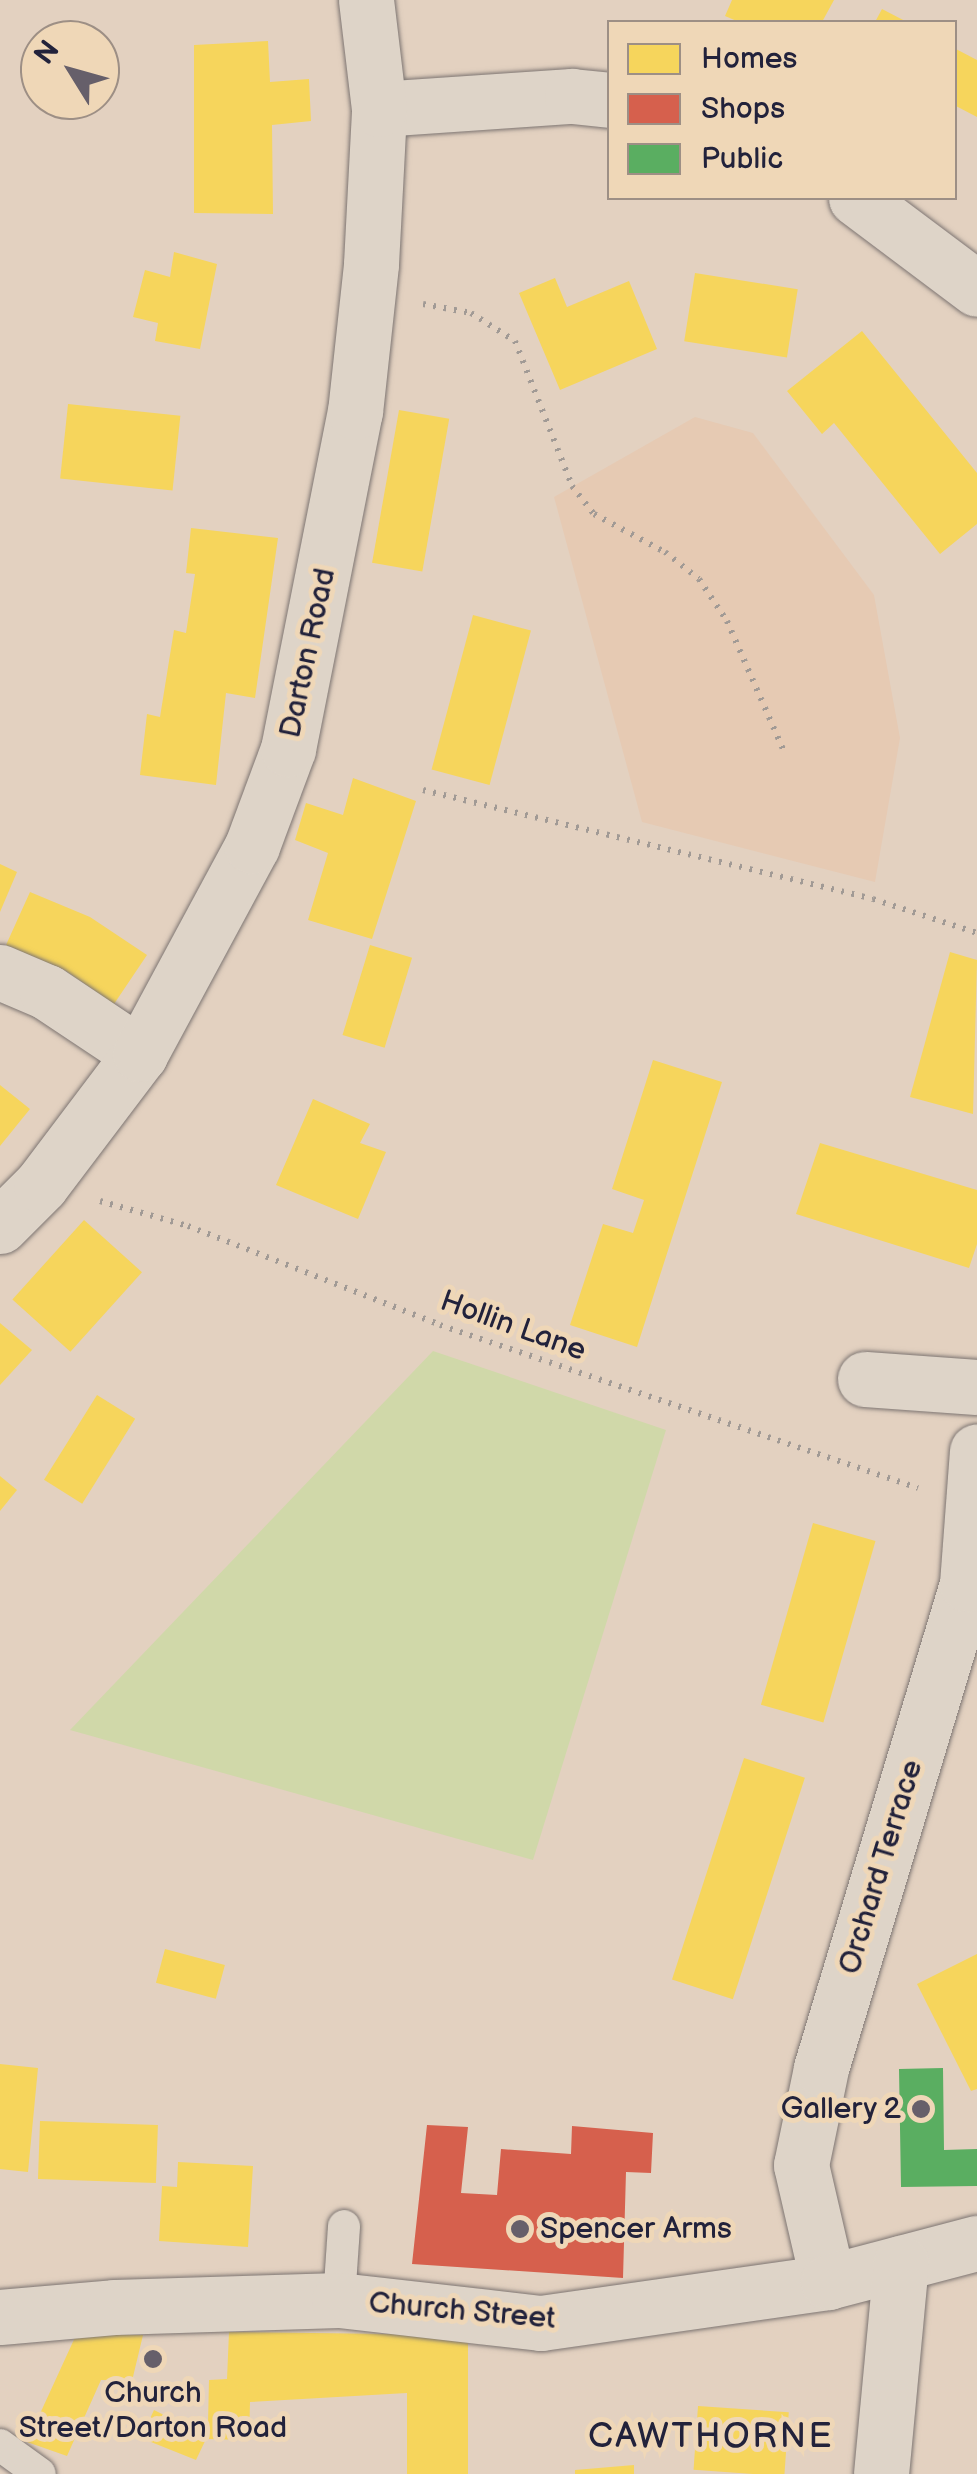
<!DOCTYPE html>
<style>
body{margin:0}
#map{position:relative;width:977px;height:2474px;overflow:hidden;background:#e3d1c0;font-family:"Balsamiq Sans",sans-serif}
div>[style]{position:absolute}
.built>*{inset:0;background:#e6cab3}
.green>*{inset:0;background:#d0d8a9}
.homes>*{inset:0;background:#f6d55c;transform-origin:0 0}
.shops>*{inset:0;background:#d6604d}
.public>*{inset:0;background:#5aae61}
.path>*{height:6px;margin-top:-3px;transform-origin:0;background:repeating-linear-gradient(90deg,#a19a95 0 2.5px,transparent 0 10.5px)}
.roads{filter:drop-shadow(0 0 2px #7d7572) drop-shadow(0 0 2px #7d7572)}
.lane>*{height:32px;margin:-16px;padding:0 16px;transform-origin:16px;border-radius:16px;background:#ded4c8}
.street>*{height:55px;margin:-27.5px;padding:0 27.5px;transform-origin:27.5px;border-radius:27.5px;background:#ded4c8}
.secondary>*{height:55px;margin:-27.5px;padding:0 27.5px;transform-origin:27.5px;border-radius:27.5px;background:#ded4c8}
.dots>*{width:28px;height:28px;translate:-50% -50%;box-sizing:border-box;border:5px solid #efd7b7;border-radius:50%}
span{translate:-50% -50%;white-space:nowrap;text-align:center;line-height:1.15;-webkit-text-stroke:10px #efd7b7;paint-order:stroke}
.street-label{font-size:30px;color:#22223b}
.poi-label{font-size:30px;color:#22223b}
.right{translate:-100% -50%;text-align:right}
.left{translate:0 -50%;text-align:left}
.quarter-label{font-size:35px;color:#22223b;letter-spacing:2.5px}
.legend{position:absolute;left:607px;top:20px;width:350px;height:180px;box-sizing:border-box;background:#efd7b7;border:2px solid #9d8f85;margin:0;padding:12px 18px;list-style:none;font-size:30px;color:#22223b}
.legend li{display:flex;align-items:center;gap:20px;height:50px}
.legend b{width:50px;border:2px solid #9d8f85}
.north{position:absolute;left:20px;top:20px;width:100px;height:100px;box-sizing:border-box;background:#efd7b7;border:2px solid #9d8f85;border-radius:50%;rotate:307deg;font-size:28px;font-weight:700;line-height:40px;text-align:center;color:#22223b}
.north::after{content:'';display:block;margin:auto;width:35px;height:45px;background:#665f6a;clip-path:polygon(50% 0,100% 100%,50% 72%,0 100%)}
</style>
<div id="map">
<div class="built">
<div style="clip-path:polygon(695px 417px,753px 433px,874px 595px,900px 738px,875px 882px,642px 822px,554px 497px)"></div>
</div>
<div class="green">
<div style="clip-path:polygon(433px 1351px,666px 1430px,533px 1860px,70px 1730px)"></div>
</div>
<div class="homes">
<div style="clip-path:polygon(732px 0,834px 0,822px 22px,739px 22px,725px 16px)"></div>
<div style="clip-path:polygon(882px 9px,907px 22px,875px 22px)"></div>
<div style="clip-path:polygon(268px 41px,270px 82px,309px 79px,311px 121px,272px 125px,273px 214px,194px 213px,194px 45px)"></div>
<div style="clip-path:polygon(954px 48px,977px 60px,977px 117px,954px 105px)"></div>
<div style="clip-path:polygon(174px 252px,217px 264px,200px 349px,155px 341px,158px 323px,133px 317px,145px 270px,170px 277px)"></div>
<div style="left:695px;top:273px;width:104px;height:69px;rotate:9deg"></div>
<div style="clip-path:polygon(555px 278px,567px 307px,629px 281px,657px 349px,560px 390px,519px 293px)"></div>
<div style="clip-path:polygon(862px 331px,977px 473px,977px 524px,940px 554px,834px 423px,822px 434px,787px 391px)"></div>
<div style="left:68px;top:404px;width:113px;height:75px;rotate:6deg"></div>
<div style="left:399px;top:410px;width:51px;height:155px;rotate:10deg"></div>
<div style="clip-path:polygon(191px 528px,278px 538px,255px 698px,226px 693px,216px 785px,140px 775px,147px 714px,160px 717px,174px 630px,186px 633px,195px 574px,186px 573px)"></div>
<div style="left:473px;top:615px;width:60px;height:160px;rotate:15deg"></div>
<div style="clip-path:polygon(353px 778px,416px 801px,372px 939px,308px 920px,328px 853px,295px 840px,306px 803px,343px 815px)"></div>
<div style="clip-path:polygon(0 864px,17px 872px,0 912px)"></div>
<div style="clip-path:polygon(30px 892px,90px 917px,147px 955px,114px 1004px,66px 971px,6px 945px)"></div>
<div style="left:370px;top:945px;width:44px;height:94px;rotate:17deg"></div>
<div style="clip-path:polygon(950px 952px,977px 960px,973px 1114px,910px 1097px)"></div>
<div style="clip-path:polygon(653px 1060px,722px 1082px,637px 1347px,570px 1325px,603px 1224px,633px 1233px,644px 1200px,612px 1189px)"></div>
<div style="clip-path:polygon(0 1085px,30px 1109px,0 1146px)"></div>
<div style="clip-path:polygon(313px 1099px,370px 1124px,360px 1143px,386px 1152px,358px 1219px,276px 1185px)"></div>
<div style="clip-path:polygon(820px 1143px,977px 1190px,977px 1244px,969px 1268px,796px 1214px)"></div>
<div style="left:84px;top:1220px;width:78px;height:107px;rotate:42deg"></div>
<div style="clip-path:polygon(0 1323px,32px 1350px,0 1385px)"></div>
<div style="left:97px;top:1395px;width:45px;height:100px;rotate:32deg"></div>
<div style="clip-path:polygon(0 1476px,17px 1490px,0 1511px)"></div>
<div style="left:813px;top:1523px;width:65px;height:189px;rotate:16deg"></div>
<div style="left:744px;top:1758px;width:64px;height:233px;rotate:18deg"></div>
<div style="left:165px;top:1949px;width:62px;height:35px;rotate:15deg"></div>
<div style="clip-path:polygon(977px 1954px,977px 2089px,971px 2091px,917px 1984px)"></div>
<div style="clip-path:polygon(0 2064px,38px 2068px,28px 2172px,0 2169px)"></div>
<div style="left:40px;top:2121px;width:118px;height:58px;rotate:2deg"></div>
<div style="clip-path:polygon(178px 2162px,253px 2166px,248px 2247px,159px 2241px,162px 2186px,177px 2187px)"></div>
<div style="clip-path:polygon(229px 2332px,468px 2335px,468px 2474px,407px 2474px,407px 2393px,250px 2402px,249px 2440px,206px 2439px,196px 2460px,141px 2438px,154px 2410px,196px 2431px,208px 2423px,209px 2380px,227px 2379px)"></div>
<div style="clip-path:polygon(77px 2333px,143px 2335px,132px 2381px,101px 2380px,67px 2456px,27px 2442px)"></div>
<div style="left:698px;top:2406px;width:91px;height:64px;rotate:4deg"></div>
<div style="clip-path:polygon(634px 2465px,634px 2474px,575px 2474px,575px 2470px)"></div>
</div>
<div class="shops">
<div style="clip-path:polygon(427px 2125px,468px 2127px,461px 2193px,497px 2195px,501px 2149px,571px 2154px,572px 2126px,653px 2133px,651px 2173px,626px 2172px,623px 2278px,412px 2264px)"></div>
</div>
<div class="public">
<div style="clip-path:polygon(943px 2068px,944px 2150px,977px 2149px,977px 2186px,901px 2187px,899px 2069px)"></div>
</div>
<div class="path">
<div style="left:423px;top:304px;width:49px;rotate:10.6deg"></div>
<div style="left:471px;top:313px;width:52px;rotate:32.5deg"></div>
<div style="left:515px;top:341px;width:156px;rotate:68.5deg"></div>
<div style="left:572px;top:486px;width:36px;rotate:52deg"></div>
<div style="left:594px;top:514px;width:81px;rotate:28.2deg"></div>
<div style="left:665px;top:552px;width:43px;rotate:38.5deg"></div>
<div style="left:699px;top:579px;width:50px;rotate:56.3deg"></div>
<div style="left:727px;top:621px;width:145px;rotate:66.4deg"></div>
<div style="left:423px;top:790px;width:463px;rotate:13.6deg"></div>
<div style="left:873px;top:899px;width:109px;rotate:18.1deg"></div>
<div style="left:100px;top:1201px;width:91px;rotate:15.9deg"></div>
<div style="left:188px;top:1226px;width:271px;rotate:21.4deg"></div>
<div style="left:440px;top:1325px;width:505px;rotate:18.83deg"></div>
</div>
<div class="roads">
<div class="lane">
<div style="left:339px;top:2300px;width:74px;rotate:-86.1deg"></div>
<div style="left:0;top:2445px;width:49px;rotate:35.9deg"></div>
</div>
<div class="street">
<div style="left:379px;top:109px;width:193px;rotate:-3.9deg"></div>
<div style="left:572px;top:96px;width:38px;rotate:6deg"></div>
<div style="left:856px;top:198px;width:151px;rotate:36.9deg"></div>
<div style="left:0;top:972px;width:51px;rotate:23.1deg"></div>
<div style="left:47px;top:992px;width:112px;rotate:33.7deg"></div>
<div style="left:865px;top:1379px;width:112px;rotate:4.1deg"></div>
<div style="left:828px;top:2282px;width:120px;rotate:-103deg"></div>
<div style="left:801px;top:2165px;width:99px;rotate:-78.3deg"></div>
<div style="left:821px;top:2068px;width:506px;rotate:-73.21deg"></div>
<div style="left:967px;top:1584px;width:133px;rotate:-85.7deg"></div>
<div style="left:0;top:2317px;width:114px;rotate:-5deg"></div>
<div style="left:114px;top:2307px;width:225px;rotate:-1.8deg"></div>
<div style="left:339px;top:2300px;width:203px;rotate:6.5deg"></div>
<div style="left:541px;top:2323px;width:290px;rotate:-8.1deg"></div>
<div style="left:828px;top:2282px;width:154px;rotate:-14.7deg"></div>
<div style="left:881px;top:2474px;width:212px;rotate:-84.6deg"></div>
</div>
<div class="secondary">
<div style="left:0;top:1226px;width:58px;rotate:-45deg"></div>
<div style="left:41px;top:1185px;width:164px;rotate:-52.9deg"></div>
<div style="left:140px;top:1054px;width:236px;rotate:-61.7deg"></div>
<div style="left:252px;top:846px;width:103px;rotate:-69.6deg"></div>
<div style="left:288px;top:749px;width:344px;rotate:-78.8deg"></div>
<div style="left:355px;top:412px;width:149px;rotate:-83.8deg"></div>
<div style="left:371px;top:264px;width:155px;rotate:-87deg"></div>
<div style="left:379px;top:109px;width:110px;rotate:-96.8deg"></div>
</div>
</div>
<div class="dots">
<div style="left:921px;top:2109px;background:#665f6a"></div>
<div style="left:520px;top:2229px;background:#665f6a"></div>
<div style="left:153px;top:2359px;background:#665f6a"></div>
</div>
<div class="street-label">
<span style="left:308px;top:653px;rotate:-78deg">Darton Road</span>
<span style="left:513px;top:1326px;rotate:20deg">Hollin Lane</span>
<span style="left:881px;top:1867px;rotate:-73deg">Orchard Terrace</span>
<span style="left:462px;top:2311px;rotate:5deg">Church Street</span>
</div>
<div class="poi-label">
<span class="right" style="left:901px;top:2109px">Gallery 2</span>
<span class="left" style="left:540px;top:2229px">Spencer Arms</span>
<span style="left:153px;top:2410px">Church<br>Street/Darton Road</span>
</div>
<div class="quarter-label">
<span style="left:711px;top:2437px">CAWTHORNE</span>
</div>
<ul class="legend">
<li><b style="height:28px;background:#f6d55c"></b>Homes</li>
<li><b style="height:28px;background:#d6604d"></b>Shops</li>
<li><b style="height:28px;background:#5aae61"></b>Public</li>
</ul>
<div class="north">N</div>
</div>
